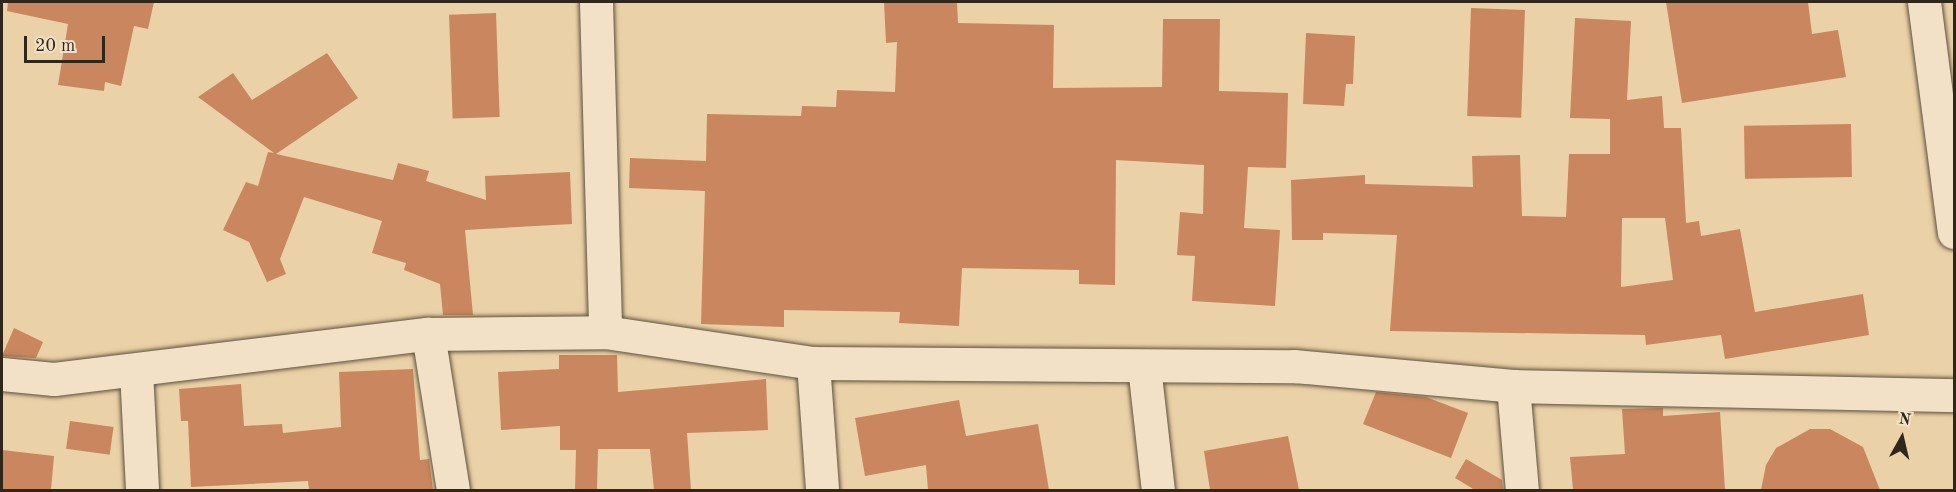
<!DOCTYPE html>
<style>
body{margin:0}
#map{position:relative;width:1956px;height:492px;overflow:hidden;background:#ebd1a7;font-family:"Old Standard TT",serif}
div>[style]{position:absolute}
.building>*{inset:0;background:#ca865e;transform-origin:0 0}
.roads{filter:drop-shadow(0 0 2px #5e513f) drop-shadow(0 0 2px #5e513f)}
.minor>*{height:33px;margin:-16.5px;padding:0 16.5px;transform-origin:16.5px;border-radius:16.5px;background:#f2e1c6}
span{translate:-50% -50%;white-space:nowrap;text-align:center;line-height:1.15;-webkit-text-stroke:5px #f2e1c6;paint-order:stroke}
.frame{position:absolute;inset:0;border:3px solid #2f261c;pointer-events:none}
.north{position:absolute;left:1872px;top:408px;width:60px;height:60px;-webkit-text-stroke:4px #f2e1c6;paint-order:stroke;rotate:8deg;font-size:16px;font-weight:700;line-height:24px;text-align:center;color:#2f261c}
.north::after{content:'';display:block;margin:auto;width:21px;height:27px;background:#2f261c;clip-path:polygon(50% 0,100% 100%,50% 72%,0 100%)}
.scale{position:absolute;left:24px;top:36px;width:81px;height:27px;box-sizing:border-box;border:3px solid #2f261c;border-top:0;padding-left:8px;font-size:18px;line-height:21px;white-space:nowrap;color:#2f261c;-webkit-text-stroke:4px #f2e1c6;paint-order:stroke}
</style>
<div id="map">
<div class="building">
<div style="clip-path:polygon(8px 2px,154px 2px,148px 29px,134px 26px,121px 86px,105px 82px,104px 91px,58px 85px,68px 24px,7px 11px)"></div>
<div style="clip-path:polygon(884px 2px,957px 2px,958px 23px,1054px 25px,1053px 88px,1162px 87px,1163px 19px,1220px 19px,1219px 91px,1288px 93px,1286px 168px,1248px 167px,1244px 228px,1280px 230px,1275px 306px,1192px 301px,1195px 256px,1177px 255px,1180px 212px,1203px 214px,1204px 165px,1116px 160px,1115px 285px,1079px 284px,1079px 270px,962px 268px,959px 326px,899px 323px,900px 312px,784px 310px,784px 327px,701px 324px,705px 191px,629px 188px,630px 158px,706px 161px,707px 114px,801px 116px,802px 106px,836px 107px,837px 90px,895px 92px,897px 42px,886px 43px)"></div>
<div style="clip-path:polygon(1666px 2px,1808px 2px,1812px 34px,1838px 30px,1846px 77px,1682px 103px)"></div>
<div style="left:1471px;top:8px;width:54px;height:108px;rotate:2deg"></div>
<div style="left:496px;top:13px;width:104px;height:47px;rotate:88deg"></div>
<div style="clip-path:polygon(evenodd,1575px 18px,1631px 21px,1627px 100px,1662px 96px,1664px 128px,1681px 128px,1686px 223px,1699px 221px,1701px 236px,1740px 229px,1755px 312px,1863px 294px,1869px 335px,1725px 359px,1721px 335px,1646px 345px,1645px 335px,1390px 331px,1397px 235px,1323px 233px,1323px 240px,1292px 240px,1291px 180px,1365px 175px,1365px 184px,1473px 187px,1472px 156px,1520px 155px,1522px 216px,1566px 217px,1569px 154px,1610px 154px,1610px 119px,1570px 118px,1575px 18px,1622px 218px,1665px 218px,1673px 280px,1621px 287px,1622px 218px)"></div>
<div style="clip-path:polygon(1306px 33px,1355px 36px,1353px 84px,1346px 84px,1344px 106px,1303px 104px)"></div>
<div style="clip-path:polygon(327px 53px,358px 98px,276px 154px,393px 180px,398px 163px,429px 171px,426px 181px,486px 200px,485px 176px,570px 172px,572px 224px,465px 230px,473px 315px,443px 315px,440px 284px,404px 270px,406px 263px,372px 253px,382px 221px,304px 197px,280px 259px,286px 274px,267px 282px,249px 242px,223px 230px,246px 182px,258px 186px,268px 152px,274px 153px,198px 97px,233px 73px,252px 100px)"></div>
<div style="left:1851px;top:124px;width:53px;height:107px;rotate:89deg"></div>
<div style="clip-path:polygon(14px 328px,43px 342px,36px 358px,2px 356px)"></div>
<div style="clip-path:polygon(559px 355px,617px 355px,618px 392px,766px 379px,768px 430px,687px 433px,691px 490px,654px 490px,650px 449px,598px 449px,597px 490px,575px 490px,576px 450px,560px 450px,560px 426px,501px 430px,498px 372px,559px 369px)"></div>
<div style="clip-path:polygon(413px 369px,420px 460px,429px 459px,433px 490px,309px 490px,308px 481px,191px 487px,188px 421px,181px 421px,179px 389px,241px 384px,244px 426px,282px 424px,283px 433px,341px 427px,339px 372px)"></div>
<div style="clip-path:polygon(1376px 392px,1426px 397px,1468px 413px,1451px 458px,1363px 424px)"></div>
<div style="clip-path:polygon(959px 400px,966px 436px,1038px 424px,1049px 490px,928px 490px,926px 465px,865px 476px,855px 418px)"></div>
<div style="clip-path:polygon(1663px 408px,1663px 416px,1720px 412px,1725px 490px,1573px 490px,1570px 457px,1625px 454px,1622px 409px)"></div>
<div style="left:70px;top:421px;width:44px;height:28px;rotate:8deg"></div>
<div style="clip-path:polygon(1810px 429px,1830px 429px,1863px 447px,1880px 490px,1761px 490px,1766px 465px,1776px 448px)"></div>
<div style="clip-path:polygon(1288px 436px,1299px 490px,1210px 490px,1204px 451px)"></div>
<div style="clip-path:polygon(2px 450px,54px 456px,51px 490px,2px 490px)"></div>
<div style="clip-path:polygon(1466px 459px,1502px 480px,1503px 490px,1475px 490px,1455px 478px)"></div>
</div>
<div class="roads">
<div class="minor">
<div style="left:596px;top:2px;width:330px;rotate:88.4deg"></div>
<div style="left:1924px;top:2px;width:232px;rotate:82.6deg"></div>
<div style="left:428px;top:334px;width:158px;rotate:80.9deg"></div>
<div style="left:813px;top:363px;width:127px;rotate:85.9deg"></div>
<div style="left:1144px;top:366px;width:125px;rotate:83.6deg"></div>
<div style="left:136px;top:370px;width:120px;rotate:87.1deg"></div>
<div style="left:2px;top:374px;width:52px;rotate:5.5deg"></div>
<div style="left:54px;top:379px;width:377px;rotate:-6.9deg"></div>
<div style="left:428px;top:334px;width:177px;rotate:-0.6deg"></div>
<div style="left:605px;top:332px;width:210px;rotate:8.5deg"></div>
<div style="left:813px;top:363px;width:481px;rotate:0.4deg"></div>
<div style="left:1294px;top:366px;width:220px;rotate:5.2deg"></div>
<div style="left:1513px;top:386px;width:441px;rotate:1.2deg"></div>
<div style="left:1513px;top:386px;width:104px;rotate:85.1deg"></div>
</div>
</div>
<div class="frame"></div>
<div class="north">N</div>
<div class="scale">20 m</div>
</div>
